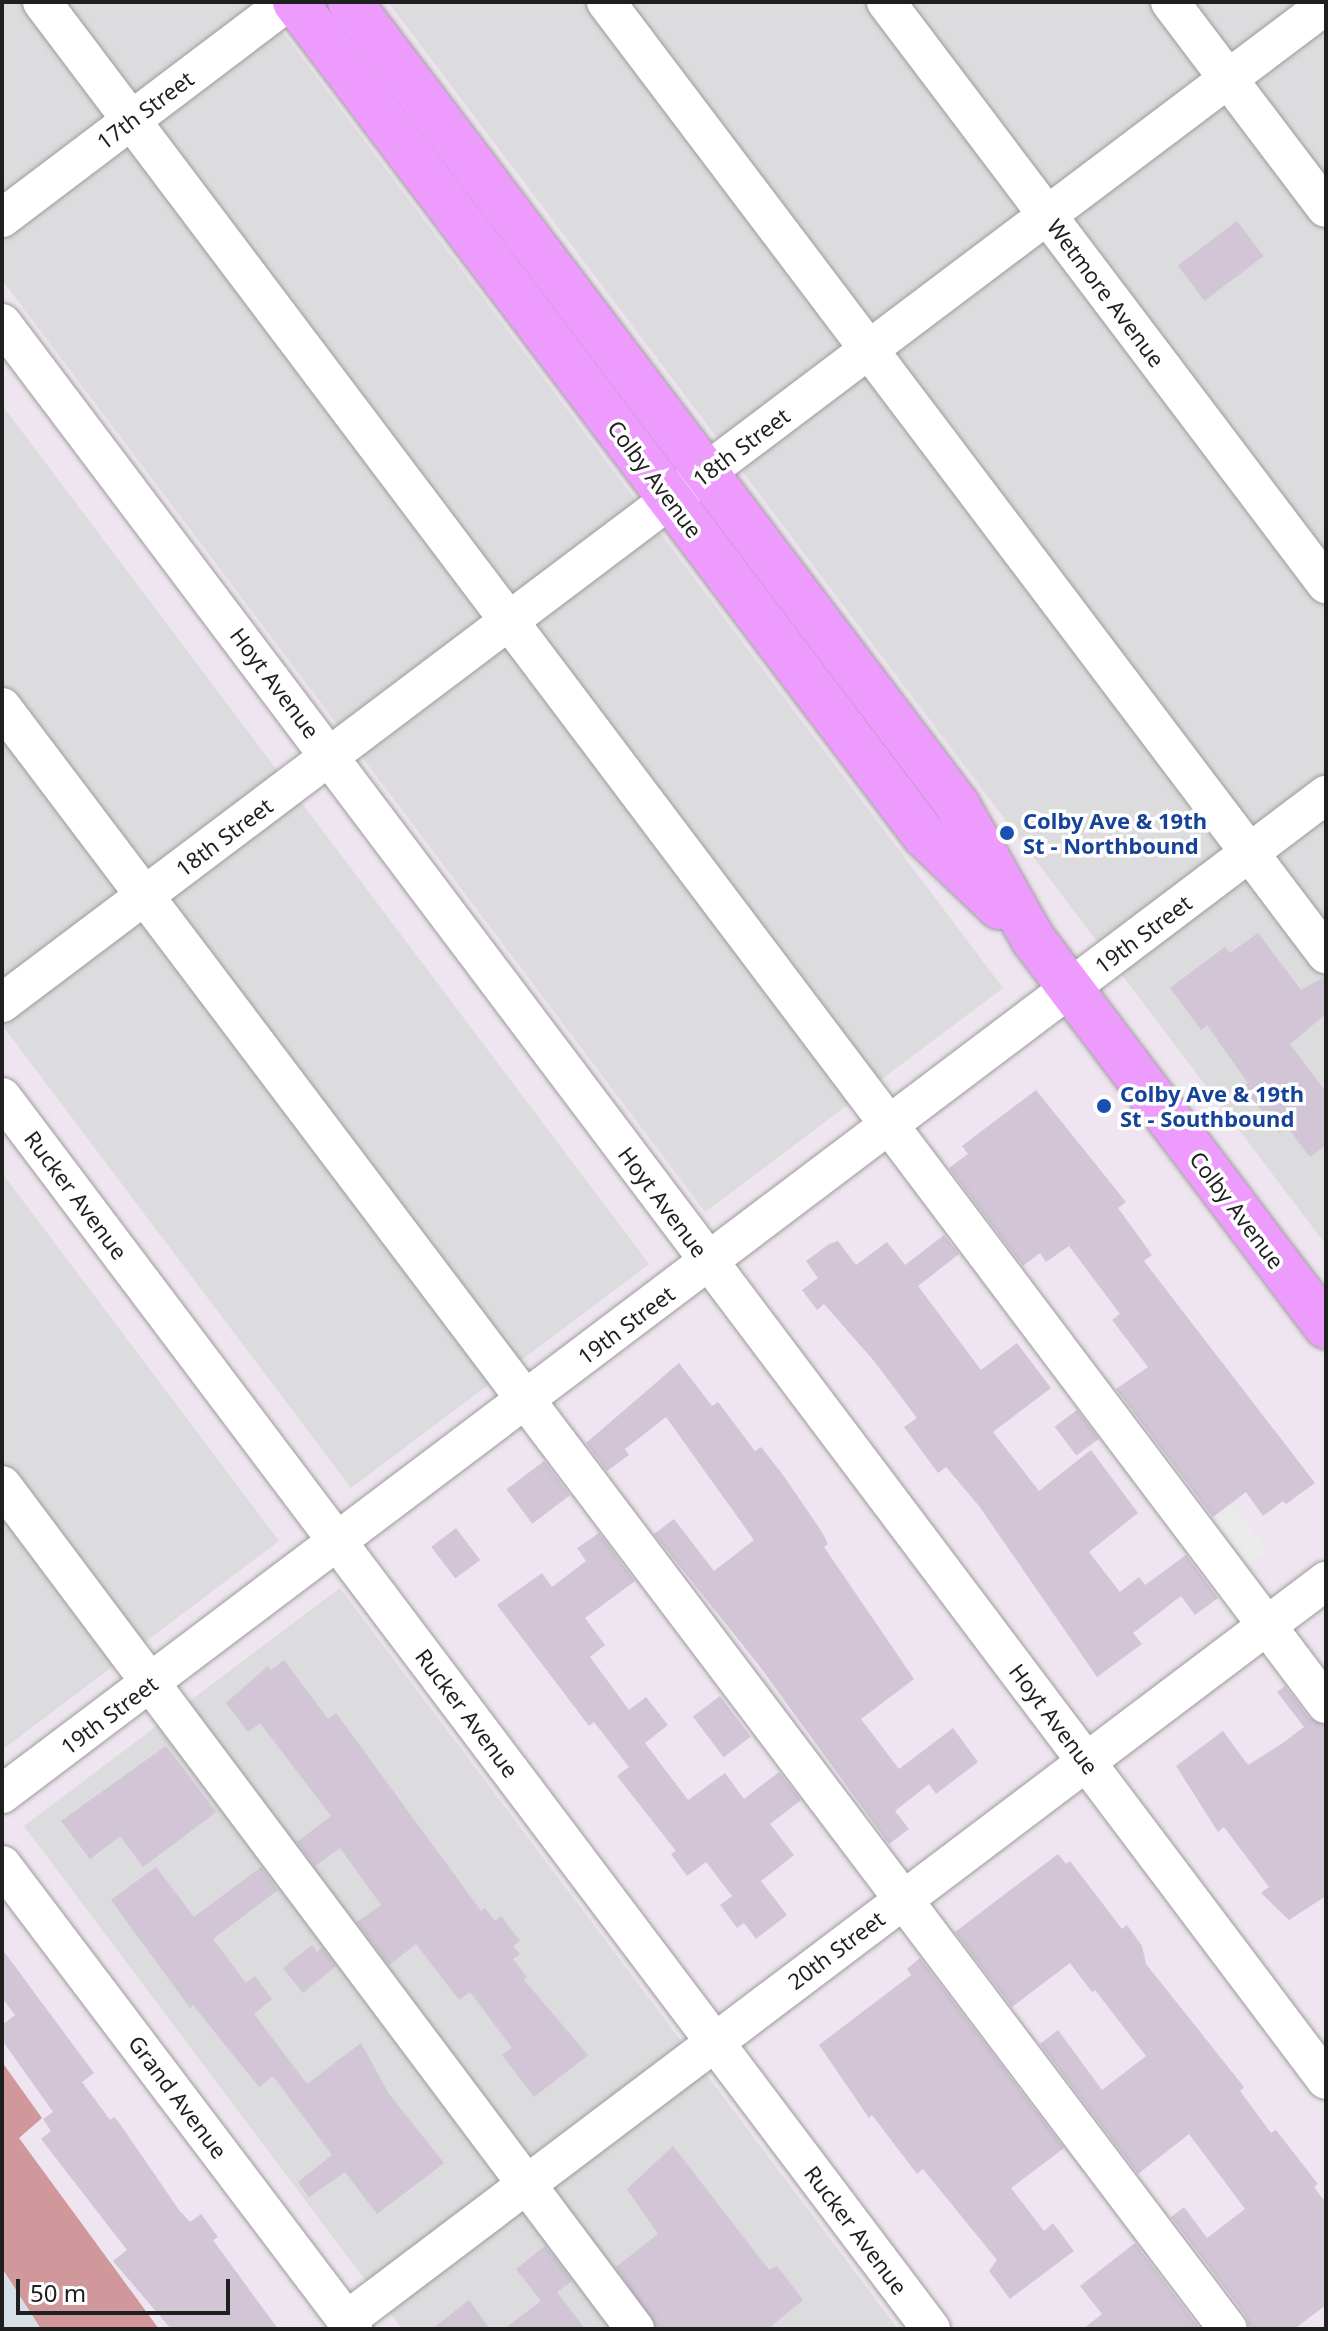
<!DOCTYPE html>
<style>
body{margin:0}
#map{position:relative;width:1328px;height:2331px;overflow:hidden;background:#efe5f0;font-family:"Noto Sans",sans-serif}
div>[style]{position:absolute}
.residential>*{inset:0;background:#dcdbdd}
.industrial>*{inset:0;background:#d6e0e9}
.forest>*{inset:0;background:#d0989a}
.parking>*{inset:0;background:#ebebeb;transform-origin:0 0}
.building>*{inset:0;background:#d1c5d6;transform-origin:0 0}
.roads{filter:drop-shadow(0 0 2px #9c9c9c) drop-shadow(0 0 2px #9c9c9c)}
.minor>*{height:38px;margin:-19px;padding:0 19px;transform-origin:19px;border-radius:19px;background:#fff}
.major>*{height:44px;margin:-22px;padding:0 22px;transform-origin:22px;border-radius:22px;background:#ed9cfd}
.dots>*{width:22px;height:22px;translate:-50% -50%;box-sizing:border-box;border:4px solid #fff;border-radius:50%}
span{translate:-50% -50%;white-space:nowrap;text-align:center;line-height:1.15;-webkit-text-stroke:7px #fff;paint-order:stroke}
.street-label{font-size:22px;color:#1f1f1f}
.transit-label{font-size:22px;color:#164399;font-weight:700}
.left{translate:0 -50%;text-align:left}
.frame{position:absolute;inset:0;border:4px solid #1f1f1f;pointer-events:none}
.scale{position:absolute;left:16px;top:2279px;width:214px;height:36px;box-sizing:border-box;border:4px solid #1f1f1f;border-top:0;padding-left:10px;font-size:24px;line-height:28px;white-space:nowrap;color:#1f1f1f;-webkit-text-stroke:6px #fff;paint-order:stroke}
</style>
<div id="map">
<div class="residential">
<div style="clip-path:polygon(2px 2px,260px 2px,1003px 988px,705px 1212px,2px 280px)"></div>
<div style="clip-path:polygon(388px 2px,1326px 2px,1326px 1245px)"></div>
<div style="clip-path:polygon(2px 405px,649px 1264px,351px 1488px,2px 1025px)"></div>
<div style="clip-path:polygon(2px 1173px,279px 1541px,2px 1750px)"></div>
<div style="clip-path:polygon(340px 1588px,898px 2329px,402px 2329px,24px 1826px)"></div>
</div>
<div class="industrial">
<div style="clip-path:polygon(2px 2268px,41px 2329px,2px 2329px)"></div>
</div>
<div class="forest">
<div style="clip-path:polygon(2px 2062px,42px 2118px,19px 2138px,159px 2329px,41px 2329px,2px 2268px)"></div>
</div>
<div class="parking">
<div style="left:1232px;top:1506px;width:56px;height:24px;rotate:51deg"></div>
</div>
<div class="building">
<div style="left:1237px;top:221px;width:44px;height:74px;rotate:53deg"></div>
<div style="clip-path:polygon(1258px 933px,1301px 990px,1326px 976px,1326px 1014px,1290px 1044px,1326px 1092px,1326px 1145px,1310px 1157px,1287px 1127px,1279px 1133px,1243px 1087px,1248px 1083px,1207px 1025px,1201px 1030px,1170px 988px,1225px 947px,1230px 953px)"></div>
<div style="clip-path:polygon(1036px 1090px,1126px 1202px,1118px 1208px,1152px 1255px,1144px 1261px,1315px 1483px,1286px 1504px,1283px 1501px,1263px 1516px,1246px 1492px,1213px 1517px,1116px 1389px,1148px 1367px,1112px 1320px,1120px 1314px,1069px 1246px,1046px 1262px,1040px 1253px,1023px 1266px,949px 1168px,968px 1154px,962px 1146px)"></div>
<div style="clip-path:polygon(944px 1235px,959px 1254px,918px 1286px,981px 1370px,1017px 1343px,1051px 1388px,993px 1432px,1039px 1491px,1091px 1450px,1138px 1513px,1089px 1552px,1120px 1592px,1139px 1577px,1145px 1585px,1186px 1555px,1218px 1598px,1195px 1615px,1181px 1596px,1133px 1633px,1142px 1644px,1097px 1677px,979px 1506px,946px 1467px,938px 1473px,904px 1427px,917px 1418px,874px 1361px,824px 1304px,817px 1310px,802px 1290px,818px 1278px,806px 1261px,829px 1244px,838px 1241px,856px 1265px,887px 1242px,905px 1265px)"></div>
<div style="clip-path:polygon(679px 1363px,712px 1406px,718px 1402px,755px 1451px,761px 1447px,783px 1475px,822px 1532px,828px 1544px,824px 1547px,914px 1679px,861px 1719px,899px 1769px,953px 1728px,978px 1762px,936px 1794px,929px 1784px,895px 1811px,909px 1829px,889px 1844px,758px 1664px,654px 1534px,674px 1519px,714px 1571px,754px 1540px,666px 1417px,625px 1449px,629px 1455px,607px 1471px,586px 1443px)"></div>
<div style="left:1077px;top:1410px;width:36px;height:28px;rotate:53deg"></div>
<div style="left:544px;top:1461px;width:43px;height:47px;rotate:53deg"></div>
<div style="left:456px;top:1528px;width:40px;height:31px;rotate:53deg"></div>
<div style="clip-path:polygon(599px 1533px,635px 1581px,585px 1618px,605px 1645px,590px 1657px,629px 1710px,646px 1697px,668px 1725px,645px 1743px,688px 1800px,725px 1773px,744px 1799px,779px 1772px,801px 1800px,770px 1824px,794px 1855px,761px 1881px,787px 1915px,756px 1939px,744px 1923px,737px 1928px,720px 1905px,732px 1896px,706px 1862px,687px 1876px,671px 1854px,676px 1851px,617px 1776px,629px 1767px,594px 1722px,589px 1726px,497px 1605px,542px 1573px,552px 1587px,586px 1561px,577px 1548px)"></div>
<div style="clip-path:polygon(284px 1660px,328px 1719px,336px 1713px,481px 1911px,485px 1908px,495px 1921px,501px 1916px,520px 1941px,513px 1946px,520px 1954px,513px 1959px,527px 1977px,524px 1980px,588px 2055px,534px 2097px,502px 2055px,512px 2048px,470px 1992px,459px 2000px,416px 1944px,389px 1965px,357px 1922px,381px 1905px,340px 1848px,315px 1866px,297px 1842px,331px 1816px,260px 1723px,248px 1732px,226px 1703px,268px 1666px,271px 1670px)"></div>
<div style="clip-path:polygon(1285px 1686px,1309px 1718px,1326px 1726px,1326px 1896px,1289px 1920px,1261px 1893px,1269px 1887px,1224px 1827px,1218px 1832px,1176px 1766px,1223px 1731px,1248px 1765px,1280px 1745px,1304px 1727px,1277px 1692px)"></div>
<div style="left:720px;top:1696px;width:51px;height:34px;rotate:53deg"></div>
<div style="clip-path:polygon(166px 1746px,216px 1812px,143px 1867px,120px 1836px,90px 1859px,61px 1821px)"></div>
<div style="clip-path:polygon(1058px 1854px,1066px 1864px,1070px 1861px,1122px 1929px,1127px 1925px,1142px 1946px,1146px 1964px,1244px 2087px,1240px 2091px,1271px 2133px,1276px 2130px,1318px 2184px,1314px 2187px,1326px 2203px,1326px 2305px,1294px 2329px,1250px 2329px,1246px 2316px,1171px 2217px,1184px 2207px,1207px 2238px,1245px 2209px,1189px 2134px,1138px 2174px,1040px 2044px,1058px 2030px,1102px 2090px,1146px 2056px,1095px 1990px,1092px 1992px,1070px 1963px,1012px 2007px,955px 1932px)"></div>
<div style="clip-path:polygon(156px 1867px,194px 1917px,261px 1867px,278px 1890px,213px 1939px,246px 1983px,255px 1976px,272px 1999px,254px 2014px,307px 2084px,361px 2043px,389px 2094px,444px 2163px,377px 2214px,345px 2172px,309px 2197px,298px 2182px,332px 2155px,273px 2076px,259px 2087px,193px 2005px,190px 2008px,111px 1900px)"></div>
<div style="clip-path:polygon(312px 1945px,317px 1952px,322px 1948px,336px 1966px,303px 1993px,283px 1968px)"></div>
<div style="clip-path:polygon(2px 1949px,94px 2073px,82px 2082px,110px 2120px,114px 2117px,120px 2124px,179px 2210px,190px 2222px,201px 2214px,218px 2237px,213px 2240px,278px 2329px,171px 2329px,113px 2261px,127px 2250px,41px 2139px,51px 2131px,43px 2119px,53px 2112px,2px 2040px,2px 2025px,15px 2015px,2px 1998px)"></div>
<div style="clip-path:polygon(920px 1958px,1064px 2148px,1011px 2188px,1044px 2231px,1053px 2223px,1074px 2251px,1010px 2299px,989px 2271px,997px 2260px,923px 2169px,917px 2174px,872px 2115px,869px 2118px,819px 2045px,911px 1975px,907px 1969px)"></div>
<div style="clip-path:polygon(673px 2146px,769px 2270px,777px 2266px,803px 2300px,768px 2329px,657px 2329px,616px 2267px,658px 2234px,627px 2189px)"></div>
<div style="clip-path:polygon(1135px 2243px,1200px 2329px,1083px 2329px,1102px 2314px,1080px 2286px)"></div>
<div style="clip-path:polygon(545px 2246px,572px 2281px,557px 2292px,585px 2329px,504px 2329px,541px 2301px,516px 2269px)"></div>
<div style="clip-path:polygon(469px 2300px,490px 2329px,432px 2329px)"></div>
</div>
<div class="roads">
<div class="minor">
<div style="left:42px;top:2px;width:2132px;rotate:52.97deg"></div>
<div style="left:606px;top:2px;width:1194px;rotate:52.9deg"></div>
<div style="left:886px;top:2px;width:730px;rotate:52.91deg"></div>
<div style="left:1170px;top:2px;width:258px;rotate:52.9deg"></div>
<div style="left:2px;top:218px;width:358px;rotate:-37.1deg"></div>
<div style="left:2px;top:323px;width:2200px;rotate:53deg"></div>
<div style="left:2px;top:707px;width:2033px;rotate:52.92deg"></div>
<div style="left:2px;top:1003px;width:1658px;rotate:-37.01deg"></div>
<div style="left:2px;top:1097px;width:1543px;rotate:52.98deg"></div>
<div style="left:2px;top:1485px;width:1055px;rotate:53.13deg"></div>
<div style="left:2px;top:1794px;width:1659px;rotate:-37.04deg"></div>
<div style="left:2px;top:1865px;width:582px;rotate:52.89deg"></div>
<div style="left:347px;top:2320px;width:1227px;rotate:-37.05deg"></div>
</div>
<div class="major">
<div style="left:295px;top:2px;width:1044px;rotate:52.94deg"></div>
<div style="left:924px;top:835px;width:104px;rotate:43.8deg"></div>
<div style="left:350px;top:2px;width:1008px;rotate:52.9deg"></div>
<div style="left:958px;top:806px;width:153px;rotate:60.6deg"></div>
<div style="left:1033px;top:939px;width:486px;rotate:52.9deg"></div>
</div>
</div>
<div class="dots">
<div style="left:1007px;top:833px;background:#1a4fb4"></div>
<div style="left:1104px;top:1106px;background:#1a4fb4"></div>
</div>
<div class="street-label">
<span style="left:145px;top:110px;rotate:-37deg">17th Street</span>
<span style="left:1106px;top:293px;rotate:53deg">Wetmore Avenue</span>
<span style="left:741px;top:447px;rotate:-37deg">18th Street</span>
<span style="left:655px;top:479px;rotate:53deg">Colby Avenue</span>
<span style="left:275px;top:683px;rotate:53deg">Hoyt Avenue</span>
<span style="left:224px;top:837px;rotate:-37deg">18th Street</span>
<span style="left:1143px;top:934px;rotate:-37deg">19th Street</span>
<span style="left:76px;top:1195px;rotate:53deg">Rucker Avenue</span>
<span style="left:663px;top:1202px;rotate:53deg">Hoyt Avenue</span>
<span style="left:1237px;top:1210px;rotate:53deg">Colby Avenue</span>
<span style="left:626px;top:1325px;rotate:-37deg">19th Street</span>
<span style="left:467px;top:1713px;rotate:53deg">Rucker Avenue</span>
<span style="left:109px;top:1715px;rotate:-37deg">19th Street</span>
<span style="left:1054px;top:1719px;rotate:53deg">Hoyt Avenue</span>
<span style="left:836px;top:1950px;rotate:-37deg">20th Street</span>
<span style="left:178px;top:2097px;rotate:53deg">Grand Avenue</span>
<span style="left:856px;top:2230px;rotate:53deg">Rucker Avenue</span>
</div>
<div class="transit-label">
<span class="left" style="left:1023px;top:833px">Colby Ave &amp; 19th<br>St - Northbound</span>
<span class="left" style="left:1120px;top:1106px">Colby Ave &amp; 19th<br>St - Southbound</span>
</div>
<div class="frame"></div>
<div class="scale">50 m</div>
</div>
